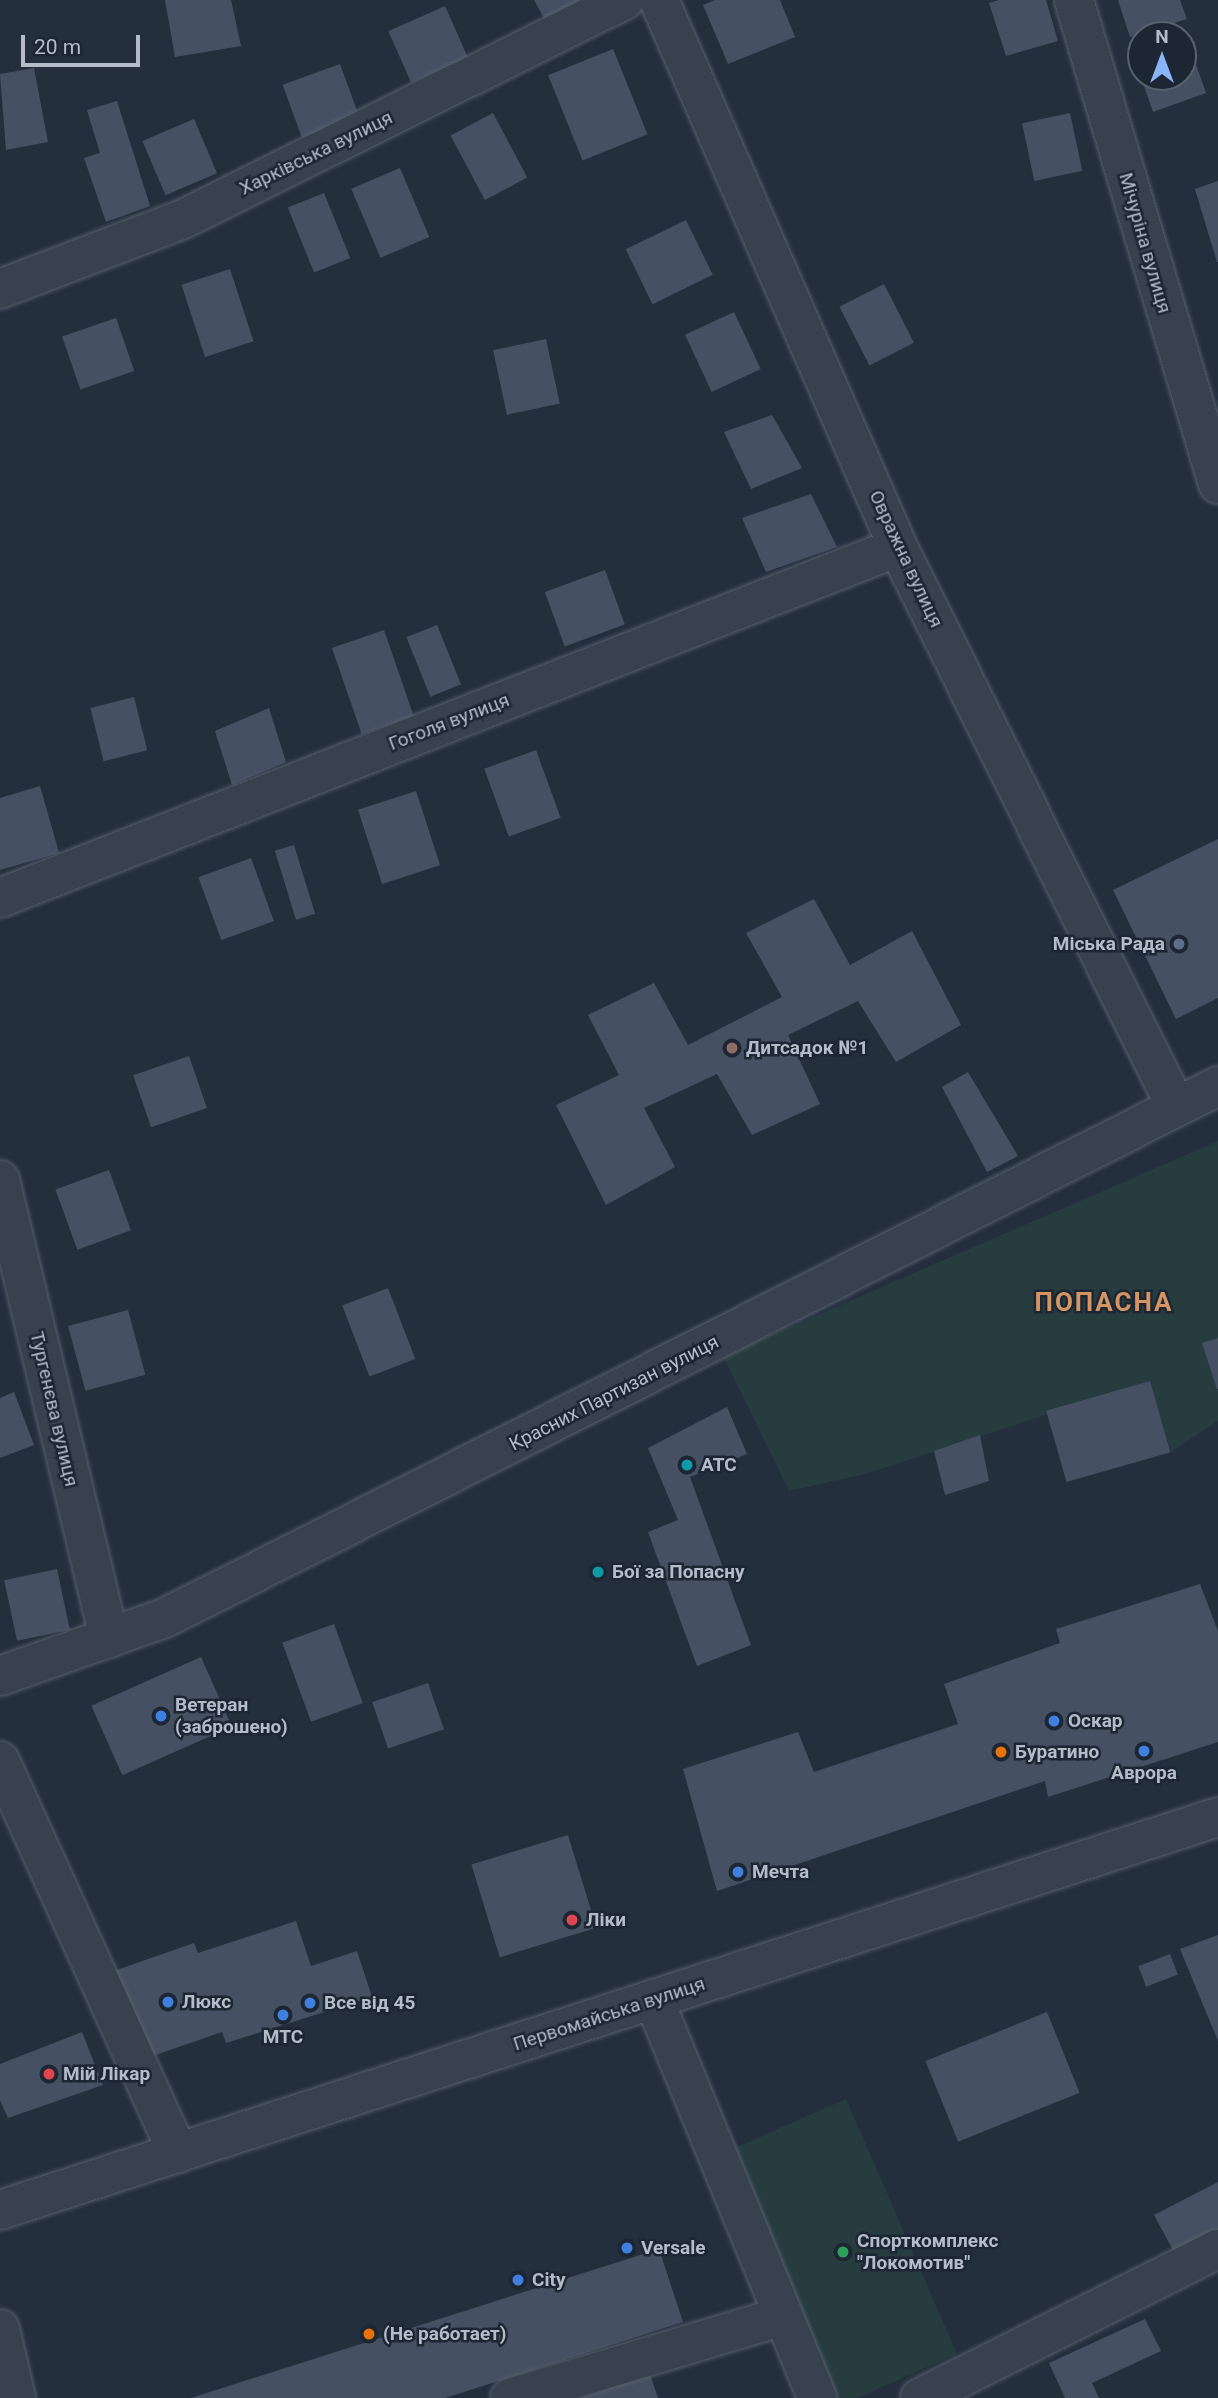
<!DOCTYPE html>
<meta charset="utf-8">
<style>
body{margin:0}
#map{position:relative;width:1218px;height:2398px;overflow:hidden;background:#242f3e;font-family:Roboto,sans-serif}
div>[style]{position:absolute}
.green>*{inset:0;background:#263c3f}
.building>*{inset:0;background:#455162;transform-origin:0 0}
.roads{filter:drop-shadow(0 0 2px #565f6c) drop-shadow(0 0 2px #565f6c)}
.minor>*{height:38px;margin:-19px;padding:0 19px;transform-origin:19px;border-radius:19px;background:#38414e}
.dots>*{width:19px;height:19px;translate:-50% -50%;box-sizing:border-box;border:4px solid #1d2633;border-radius:50%}
span{translate:-50% -50%;white-space:nowrap;text-align:center;line-height:1.15;-webkit-text-stroke:5px #1d2633;paint-order:stroke}
.street-label{font-size:19px;color:#b4bcc9}
.poi-label{font-size:19px;color:#b4bcc9;font-weight:700}
.right{translate:-100% -50%;text-align:right}
.left{translate:0 -50%;text-align:left}
.district-label{font-size:26px;color:#d59563;font-weight:700;letter-spacing:2px}
.north{position:absolute;left:1127px;top:21px;width:70px;height:70px;box-sizing:border-box;background:#1d2633;border:2px solid #59626f;border-radius:50%;rotate:0deg;font-size:19px;font-weight:700;line-height:28px;text-align:center;color:#b4bcc9}
.north::after{content:'';display:block;margin:auto;width:24px;height:32px;background:#8ab4f8;clip-path:polygon(50% 0,100% 100%,50% 72%,0 100%)}
.scale{position:absolute;left:21px;top:35px;width:119px;height:32px;box-sizing:border-box;border:4px solid #b4bcc9;border-top:0;padding-left:9px;font-size:21px;line-height:24px;white-space:nowrap;color:#b4bcc9;-webkit-text-stroke:5px #1d2633;paint-order:stroke}
</style>
<div id="map">
<div class="green">
<div style="clip-path:polygon(1218px 1141px,1218px 1338px,1203px 1343px,1218px 1390px,1218px 1421px,1171px 1452px,1149px 1381px,865px 1474px,789px 1491px,723px 1356px)"></div>
<div style="clip-path:polygon(846px 2099px,957px 2354px,857px 2398px,837px 2398px,728px 2151px)"></div>
</div>
<div class="building">
<div style="clip-path:polygon(165px 0,231px 0,241px 46px,175px 57px)"></div>
<div style="clip-path:polygon(534px 0,591px 0,546px 22px)"></div>
<div style="clip-path:polygon(715px 0,780px 0,795px 37px,728px 64px,703px 5px)"></div>
<div style="clip-path:polygon(999px 0,1046px 0,1058px 41px,1006px 56px,989px 3px)"></div>
<div style="clip-path:polygon(1118px 0,1180px 0,1187px 19px,1130px 37px)"></div>
<div style="left:445px;top:6px;width:56px;height:62px;rotate:66deg"></div>
<div style="clip-path:polygon(1187px 39px,1206px 93px,1153px 112px,1134px 57px,1141px 54px,1141px 77px,1183px 77px)"></div>
<div style="left:613px;top:49px;width:92px;height:70px;rotate:68deg"></div>
<div style="left:340px;top:64px;width:56px;height:61px;rotate:70deg"></div>
<div style="clip-path:polygon(34px 68px,48px 142px,6px 150px,0 74px)"></div>
<div style="clip-path:polygon(117px 101px,150px 206px,106px 222px,84px 158px,100px 153px,87px 110px)"></div>
<div style="left:493px;top:113px;width:73px;height:48px;rotate:62deg"></div>
<div style="left:1070px;top:113px;width:59px;height:49px;rotate:78deg"></div>
<div style="left:194px;top:119px;width:59px;height:56px;rotate:67deg"></div>
<div style="left:400px;top:168px;width:75px;height:53px;rotate:67deg"></div>
<div style="clip-path:polygon(1218px 181px,1218px 262px,1217px 262px,1195px 189px)"></div>
<div style="left:324px;top:193px;width:70px;height:39px;rotate:68deg"></div>
<div style="left:686px;top:220px;width:61px;height:67px;rotate:64deg"></div>
<div style="left:230px;top:269px;width:76px;height:51px;rotate:72deg"></div>
<div style="left:884px;top:284px;width:66px;height:50px;rotate:63deg"></div>
<div style="left:734px;top:312px;width:63px;height:54px;rotate:65deg"></div>
<div style="left:116px;top:318px;width:56px;height:57px;rotate:71deg"></div>
<div style="left:546px;top:339px;width:66px;height:54px;rotate:78deg"></div>
<div style="clip-path:polygon(772px 415px,802px 468px,751px 489px,724px 432px)"></div>
<div style="clip-path:polygon(811px 494px,837px 547px,766px 572px,742px 518px)"></div>
<div style="left:605px;top:570px;width:58px;height:64px;rotate:70deg"></div>
<div style="left:437px;top:625px;width:64px;height:33px;rotate:68deg"></div>
<div style="left:384px;top:630px;width:91px;height:55px;rotate:71deg"></div>
<div style="left:134px;top:697px;width:55px;height:45px;rotate:76deg"></div>
<div style="clip-path:polygon(269px 708px,286px 762px,232px 785px,215px 731px)"></div>
<div style="left:536px;top:750px;width:72px;height:55px;rotate:70deg"></div>
<div style="clip-path:polygon(40px 786px,59px 853px,0 870px,0 798px)"></div>
<div style="left:416px;top:791px;width:78px;height:61px;rotate:72deg"></div>
<div style="clip-path:polygon(1218px 839px,1218px 998px,1176px 1019px,1113px 890px)"></div>
<div style="left:294px;top:845px;width:72px;height:20px;rotate:73deg"></div>
<div style="left:251px;top:858px;width:67px;height:56px;rotate:70deg"></div>
<div style="clip-path:polygon(814px 899px,850px 965px,912px 931px,961px 1025px,896px 1062px,858px 1001px,788px 1035px,820px 1104px,752px 1135px,717px 1074px,644px 1108px,675px 1167px,606px 1205px,556px 1105px,619px 1075px,588px 1015px,654px 983px,688px 1045px,782px 997px,746px 933px)"></div>
<div style="left:189px;top:1056px;width:55px;height:59px;rotate:71deg"></div>
<div style="clip-path:polygon(968px 1072px,1018px 1156px,987px 1172px,942px 1087px)"></div>
<div style="left:109px;top:1170px;width:64px;height:57px;rotate:70deg"></div>
<div style="left:388px;top:1288px;width:76px;height:49px;rotate:69deg"></div>
<div style="left:128px;top:1310px;width:67px;height:62px;rotate:75deg"></div>
<div style="clip-path:polygon(1218px 1338px,1218px 1389px,1217px 1389px,1202px 1343px)"></div>
<div style="left:1150px;top:1381px;width:74px;height:108px;rotate:74deg"></div>
<div style="clip-path:polygon(14px 1392px,34px 1445px,0 1458px,0 1398px)"></div>
<div style="clip-path:polygon(727px 1407px,747px 1454px,690px 1477px,751px 1645px,697px 1666px,648px 1532px,678px 1520px,648px 1448px)"></div>
<div style="clip-path:polygon(980px 1435px,989px 1481px,945px 1495px,934px 1451px)"></div>
<div style="left:57px;top:1569px;width:62px;height:54px;rotate:78deg"></div>
<div style="clip-path:polygon(1200px 1584px,1218px 1631px,1218px 1742px,1048px 1797px,1045px 1781px,717px 1891px,683px 1769px,798px 1732px,814px 1772px,958px 1724px,944px 1684px,1060px 1643px,1056px 1629px)"></div>
<div style="left:334px;top:1624px;width:84px;height:55px;rotate:70deg"></div>
<div style="left:201px;top:1657px;width:76px;height:120px;rotate:66deg"></div>
<div style="left:428px;top:1683px;width:49px;height:59px;rotate:71deg"></div>
<div style="left:568px;top:1835px;width:97px;height:101px;rotate:73deg"></div>
<div style="clip-path:polygon(296px 1921px,311px 1966px,357px 1951px,372px 1997px,226px 2043px,222px 2032px,144px 2059px,111px 1972px,194px 1943px,198px 1953px)"></div>
<div style="clip-path:polygon(1218px 1935px,1218px 2041px,1180px 1949px)"></div>
<div style="left:1170px;top:1954px;width:22px;height:34px;rotate:69deg"></div>
<div style="left:1047px;top:2012px;width:87px;height:131px;rotate:68deg"></div>
<div style="clip-path:polygon(82px 2032px,103px 2085px,8px 2118px,0 2100px,0 2064px)"></div>
<div style="clip-path:polygon(1218px 2182px,1218px 2230px,1174px 2252px,1154px 2215px)"></div>
<div style="clip-path:polygon(659px 2249px,683px 2322px,445px 2398px,191px 2398px)"></div>
<div style="clip-path:polygon(1145px 2319px,1161px 2351px,1092px 2383px,1099px 2398px,1065px 2398px,1049px 2363px)"></div>
<div style="clip-path:polygon(650px 2374px,658px 2398px,581px 2398px)"></div>
</div>
<div class="roads">
<div class="minor">
<div style="left:659px;top:0;width:597px;rotate:66.4deg"></div>
<div style="left:898px;top:547px;width:625px;rotate:63.6deg"></div>
<div style="left:1074px;top:0;width:505px;rotate:73.43deg"></div>
<div style="left:0;top:289px;width:194px;rotate:-20.9deg"></div>
<div style="left:181px;top:220px;width:495px;rotate:-26.4deg"></div>
<div style="left:0;top:898px;width:964px;rotate:-21.35deg"></div>
<div style="left:0;top:1180px;width:471px;rotate:76.6deg"></div>
<div style="left:0;top:1676px;width:175px;rotate:-19.4deg"></div>
<div style="left:165px;top:1618px;width:1180px;rotate:-26.8deg"></div>
<div style="left:0;top:1761px;width:431px;rotate:65.6deg"></div>
<div style="left:654px;top:2000px;width:430px;rotate:67.7deg"></div>
<div style="left:0;top:2210px;width:1280px;rotate:-17.88deg"></div>
<div style="left:0;top:2329px;width:71px;rotate:76.9deg"></div>
<div style="left:510px;top:2398px;width:285px;rotate:-16.7deg"></div>
<div style="left:920px;top:2398px;width:333px;rotate:-26.6deg"></div>
</div>
</div>
<div class="dots">
<div style="left:1179px;top:944px;background:#5c6f8a"></div>
<div style="left:732px;top:1048px;background:#8d6e63"></div>
<div style="left:687px;top:1465px;background:#0f9aa8"></div>
<div style="left:598px;top:1572px;background:#0f9aa8"></div>
<div style="left:161px;top:1716px;background:#3f7fe0"></div>
<div style="left:1054px;top:1721px;background:#3f7fe0"></div>
<div style="left:1144px;top:1751px;background:#3f7fe0"></div>
<div style="left:1001px;top:1752px;background:#e8710a"></div>
<div style="left:738px;top:1872px;background:#3f7fe0"></div>
<div style="left:572px;top:1920px;background:#e0444e"></div>
<div style="left:168px;top:2002px;background:#3f7fe0"></div>
<div style="left:310px;top:2003px;background:#3f7fe0"></div>
<div style="left:283px;top:2015px;background:#3f7fe0"></div>
<div style="left:49px;top:2074px;background:#e0444e"></div>
<div style="left:627px;top:2248px;background:#3f7fe0"></div>
<div style="left:843px;top:2252px;background:#2e9e5b"></div>
<div style="left:518px;top:2280px;background:#3f7fe0"></div>
<div style="left:369px;top:2334px;background:#e8710a"></div>
</div>
<div class="street-label">
<span style="left:316px;top:153px;rotate:-26deg">Харківська вулиця</span>
<span style="left:1145px;top:243px;rotate:74deg">Мічуріна вулиця</span>
<span style="left:906px;top:559px;rotate:65deg">Овражна вулиця</span>
<span style="left:449px;top:722px;rotate:-21deg">Гоголя вулиця</span>
<span style="left:614px;top:1393px;rotate:-27deg">Красних Партизан вулиця</span>
<span style="left:54px;top:1409px;rotate:77deg">Тургенєва вулиця</span>
<span style="left:609px;top:2014px;rotate:-18deg">Первомайська вулиця</span>
</div>
<div class="poi-label">
<span class="right" style="left:1165px;top:944px">Міська Рада</span>
<span class="left" style="left:746px;top:1048px">Дитсадок №1</span>
<span class="left" style="left:701px;top:1465px">АТС</span>
<span class="left" style="left:612px;top:1572px">Бої за Попасну</span>
<span class="left" style="left:175px;top:1716px">Ветеран<br>(заброшено)</span>
<span class="left" style="left:1068px;top:1721px">Оскар</span>
<span class="left" style="left:1015px;top:1752px">Буратино</span>
<span style="left:1144px;top:1773px">Аврора</span>
<span class="left" style="left:752px;top:1872px">Мечта</span>
<span class="left" style="left:586px;top:1920px">Ліки</span>
<span class="left" style="left:182px;top:2002px">Люкс</span>
<span class="left" style="left:324px;top:2003px">Все від 45</span>
<span style="left:283px;top:2037px">МТС</span>
<span class="left" style="left:63px;top:2074px">Мій Лікар</span>
<span class="left" style="left:857px;top:2252px">Спорткомплекс<br>"Локомотив"</span>
<span class="left" style="left:641px;top:2248px">Versale</span>
<span class="left" style="left:532px;top:2280px">City</span>
<span class="left" style="left:383px;top:2334px">(Не работает)</span>
</div>
<div class="district-label">
<span style="left:1104px;top:1303px">ПОПАСНА</span>
</div>
<div class="north">N</div>
<div class="scale">20 m</div>
</div>
